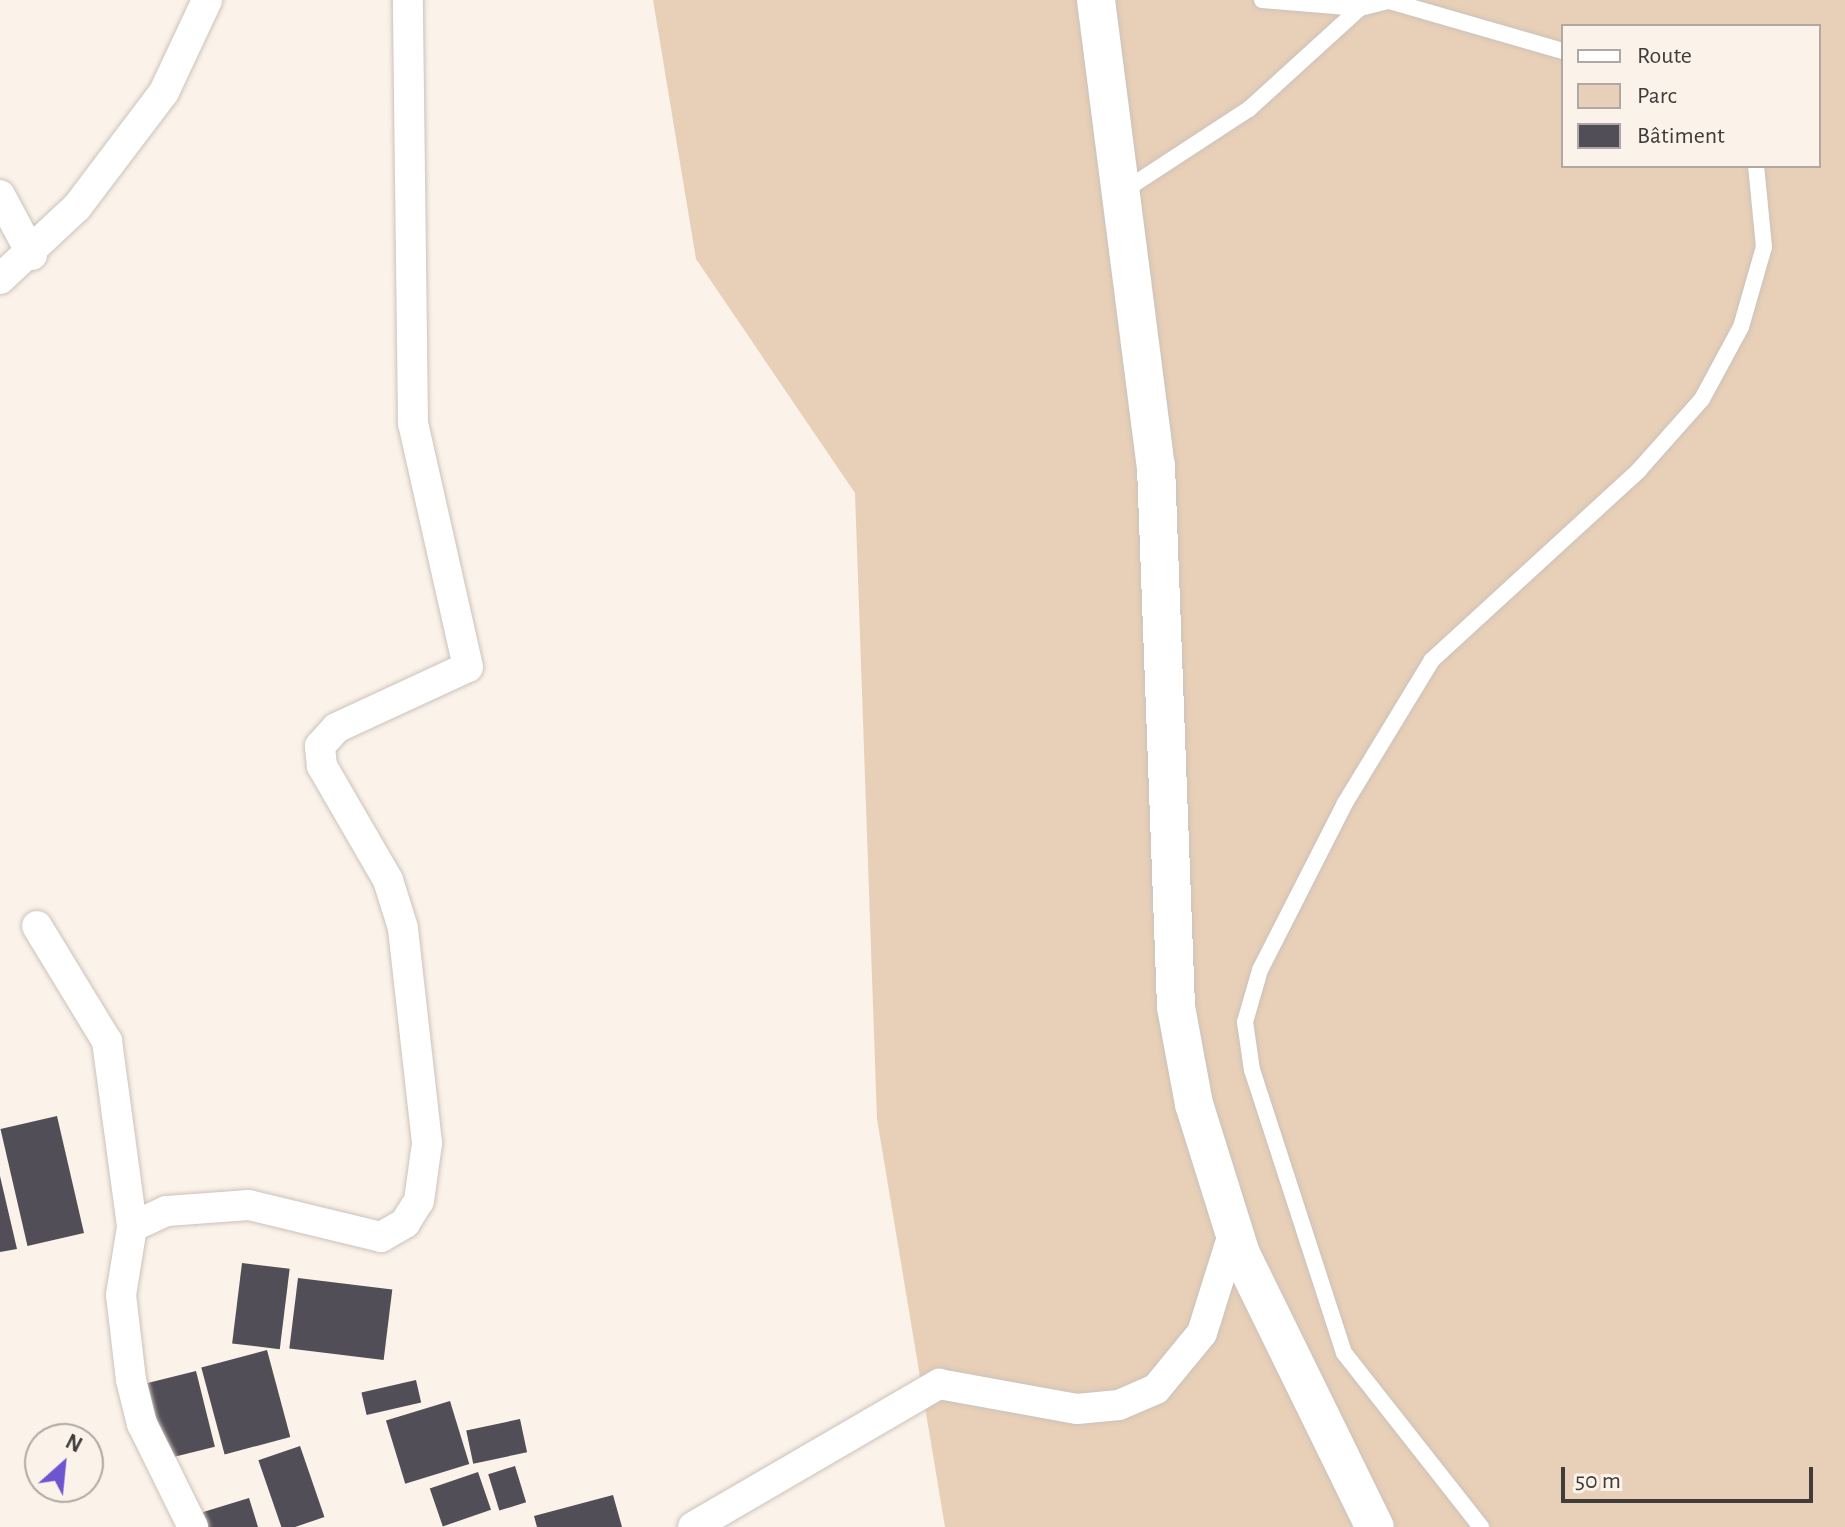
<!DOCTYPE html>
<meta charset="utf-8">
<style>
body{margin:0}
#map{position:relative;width:1845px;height:1527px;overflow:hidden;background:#fbf2ea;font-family:"Alegreya Sans",sans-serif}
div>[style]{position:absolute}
.green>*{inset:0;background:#e8cfb7}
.building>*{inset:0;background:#524e57;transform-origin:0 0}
.roads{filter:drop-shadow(0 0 2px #cbc2ba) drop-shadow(0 0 2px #cbc2ba)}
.service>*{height:16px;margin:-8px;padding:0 8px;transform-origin:8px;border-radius:8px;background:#fff}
.minor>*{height:30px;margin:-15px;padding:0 15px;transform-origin:15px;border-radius:15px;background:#fff}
.tertiary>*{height:38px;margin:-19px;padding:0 19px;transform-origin:19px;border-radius:19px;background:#fff}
span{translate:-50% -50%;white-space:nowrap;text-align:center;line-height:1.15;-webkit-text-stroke:8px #fbf2ea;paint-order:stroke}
.legend{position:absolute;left:1561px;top:24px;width:260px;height:144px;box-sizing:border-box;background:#fbf2ea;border:2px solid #b0a9a3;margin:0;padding:10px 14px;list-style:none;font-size:24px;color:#3f3c39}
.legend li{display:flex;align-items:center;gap:16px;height:40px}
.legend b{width:40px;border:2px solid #b0a9a3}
.north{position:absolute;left:24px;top:1423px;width:80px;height:80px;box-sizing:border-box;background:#fbf2ea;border:2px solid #b0a9a3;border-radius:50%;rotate:27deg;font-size:22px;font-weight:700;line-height:32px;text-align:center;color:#3f3c39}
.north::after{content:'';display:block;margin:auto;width:28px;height:36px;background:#6d55cf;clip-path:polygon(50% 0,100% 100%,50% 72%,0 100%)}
.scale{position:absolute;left:1561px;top:1467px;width:252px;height:36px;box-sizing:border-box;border:4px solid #3f3c39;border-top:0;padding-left:10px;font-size:24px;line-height:28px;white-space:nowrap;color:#3f3c39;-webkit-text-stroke:6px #fbf2ea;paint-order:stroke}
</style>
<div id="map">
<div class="green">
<div style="clip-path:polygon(evenodd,653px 0,1845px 0,1845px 1527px,945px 1527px,877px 1119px,855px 493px,696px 259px,653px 0,1563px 26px,1819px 26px,1819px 166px,1563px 166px,1563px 26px)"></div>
</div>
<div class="building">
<div style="left:57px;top:1116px;width:120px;height:58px;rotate:77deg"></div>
<div style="clip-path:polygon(0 1176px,17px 1249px,0 1252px)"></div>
<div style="left:242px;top:1263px;width:48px;height:81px;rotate:7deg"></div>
<div style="left:298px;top:1278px;width:95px;height:71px;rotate:7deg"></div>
<div style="left:267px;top:1350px;width:90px;height:68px;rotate:75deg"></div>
<div style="left:196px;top:1371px;width:78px;height:55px;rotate:76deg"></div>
<div style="left:416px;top:1380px;width:23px;height:56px;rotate:77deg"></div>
<div style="left:450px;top:1401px;width:66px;height:67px;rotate:73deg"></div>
<div style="left:520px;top:1419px;width:34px;height:55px;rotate:78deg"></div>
<div style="left:300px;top:1446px;width:75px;height:44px;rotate:71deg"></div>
<div style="left:515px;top:1466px;width:38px;height:28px;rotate:73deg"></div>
<div style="left:478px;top:1472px;width:40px;height:51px;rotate:71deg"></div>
<div style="clip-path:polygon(613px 1495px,622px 1527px,537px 1527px,534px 1516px)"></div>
<div style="clip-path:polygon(249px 1498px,258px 1527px,205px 1527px,200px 1513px)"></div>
</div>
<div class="roads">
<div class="service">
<div style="left:1262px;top:0;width:98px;rotate:4.7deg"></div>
<div style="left:1360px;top:8px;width:32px;rotate:-14deg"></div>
<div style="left:1386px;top:0;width:184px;rotate:16.1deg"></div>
<div style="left:1125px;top:190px;width:148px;rotate:-33.2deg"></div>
<div style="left:1249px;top:109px;width:150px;rotate:-42.3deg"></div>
<div style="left:1481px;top:1527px;width:221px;rotate:-128.2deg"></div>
<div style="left:1344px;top:1353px;width:298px;rotate:-108deg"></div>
<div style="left:1252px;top:1070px;width:49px;rotate:-98.3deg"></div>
<div style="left:1245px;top:1022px;width:54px;rotate:-73.9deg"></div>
<div style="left:1260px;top:970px;width:187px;rotate:-63deg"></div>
<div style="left:1345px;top:803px;width:167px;rotate:-58.7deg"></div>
<div style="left:1432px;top:660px;width:281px;rotate:-42.5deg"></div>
<div style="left:1639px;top:470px;width:95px;rotate:-48.4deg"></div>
<div style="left:1702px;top:399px;width:82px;rotate:-61.6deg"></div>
<div style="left:1741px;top:327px;width:83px;rotate:-74deg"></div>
<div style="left:1764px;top:247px;width:81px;rotate:-95.6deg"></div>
</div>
<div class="minor">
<div style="left:0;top:195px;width:68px;rotate:61.9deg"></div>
<div style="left:0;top:279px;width:105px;rotate:-43.1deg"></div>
<div style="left:77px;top:207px;width:144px;rotate:-52.9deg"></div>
<div style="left:164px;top:92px;width:102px;rotate:-64.9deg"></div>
<div style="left:37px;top:926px;width:135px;rotate:58.7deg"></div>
<div style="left:107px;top:1041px;width:188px;rotate:82.3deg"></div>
<div style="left:193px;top:1527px;width:115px;rotate:-116.3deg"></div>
<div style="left:142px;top:1424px;width:45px;rotate:-104deg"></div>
<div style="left:131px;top:1380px;width:86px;rotate:-96.7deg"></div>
<div style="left:121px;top:1295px;width:69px;rotate:-80.8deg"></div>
<div style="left:132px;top:1227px;width:38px;rotate:-25deg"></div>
<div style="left:167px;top:1211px;width:82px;rotate:-4.2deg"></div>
<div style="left:249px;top:1205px;width:136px;rotate:13.6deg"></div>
<div style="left:381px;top:1237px;width:28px;rotate:-30deg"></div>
<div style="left:405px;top:1223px;width:26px;rotate:-58deg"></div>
<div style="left:419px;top:1201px;width:59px;rotate:-82.1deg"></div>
<div style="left:427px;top:1143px;width:216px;rotate:-96.4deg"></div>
<div style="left:403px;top:928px;width:50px;rotate:-107.4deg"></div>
<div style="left:388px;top:880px;width:132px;rotate:-120.1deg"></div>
<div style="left:322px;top:766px;width:20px;rotate:-96deg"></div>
<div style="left:320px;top:746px;width:24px;rotate:-48deg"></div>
<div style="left:336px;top:728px;width:145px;rotate:-24.8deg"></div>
<div style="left:468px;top:667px;width:250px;rotate:-102.7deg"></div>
<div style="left:413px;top:423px;width:423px;rotate:-90.7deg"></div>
<div style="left:693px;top:1527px;width:285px;rotate:-30.2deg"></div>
<div style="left:939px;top:1384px;width:140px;rotate:10.3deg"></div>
<div style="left:1077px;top:1409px;width:42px;rotate:-5.4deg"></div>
<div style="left:1119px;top:1405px;width:40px;rotate:-23.4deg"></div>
<div style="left:1156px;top:1389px;width:72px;rotate:-50.6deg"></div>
<div style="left:1202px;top:1333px;width:107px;rotate:-72.6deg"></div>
</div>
<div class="tertiary">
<div style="left:1096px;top:0;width:470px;rotate:82.7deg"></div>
<div style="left:1156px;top:466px;width:541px;rotate:87.88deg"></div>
<div style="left:1176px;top:1007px;width:99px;rotate:79.5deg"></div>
<div style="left:1194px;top:1104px;width:157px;rotate:72.6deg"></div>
<div style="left:1241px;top:1254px;width:304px;rotate:63.9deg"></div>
</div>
</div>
<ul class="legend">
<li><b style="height:10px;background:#fff"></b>Route</li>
<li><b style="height:22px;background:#e8cfb7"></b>Parc</li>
<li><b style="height:22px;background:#524e57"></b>Bâtiment</li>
</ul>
<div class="north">N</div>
<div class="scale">50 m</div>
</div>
